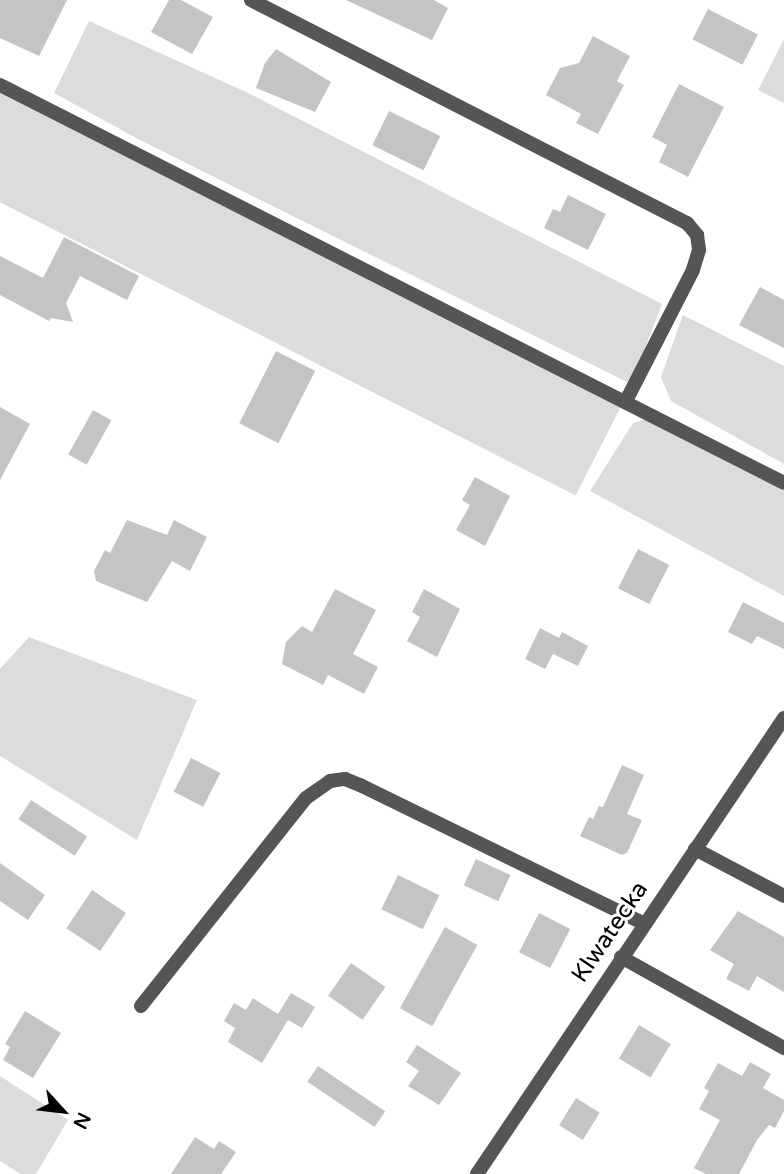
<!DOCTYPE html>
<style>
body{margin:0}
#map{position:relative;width:784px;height:1174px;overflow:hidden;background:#fff;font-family:"Varela Round",sans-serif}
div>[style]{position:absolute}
.green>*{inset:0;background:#dcdcdc;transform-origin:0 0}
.building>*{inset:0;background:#c4c4c4;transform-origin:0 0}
.minor>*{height:14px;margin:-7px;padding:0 7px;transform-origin:7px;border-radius:7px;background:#555}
span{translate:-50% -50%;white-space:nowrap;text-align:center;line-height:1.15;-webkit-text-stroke:6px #fff;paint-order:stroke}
.street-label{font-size:24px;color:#000}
.north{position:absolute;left:28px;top:1076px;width:70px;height:70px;-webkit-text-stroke:5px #fff;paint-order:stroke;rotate:117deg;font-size:19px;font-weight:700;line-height:28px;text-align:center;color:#000}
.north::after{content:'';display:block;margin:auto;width:24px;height:32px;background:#000;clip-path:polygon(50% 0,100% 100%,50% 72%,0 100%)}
</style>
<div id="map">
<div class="green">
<div style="clip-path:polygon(89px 21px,244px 91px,662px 304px,635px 375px,627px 382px,138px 139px,54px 93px)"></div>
<div style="clip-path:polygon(784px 39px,784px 103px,758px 90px)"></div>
<div style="left:0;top:90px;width:697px;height:100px;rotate:27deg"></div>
<div style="clip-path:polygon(683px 315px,784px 366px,784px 464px,671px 401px,661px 377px)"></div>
<div style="clip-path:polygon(653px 417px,784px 490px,784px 596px,590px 491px,633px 423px)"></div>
<div style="clip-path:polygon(29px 637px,197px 700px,137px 840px,0 756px,0 669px)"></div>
<div style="clip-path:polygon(0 1076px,68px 1120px,36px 1174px,20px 1174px,0 1161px)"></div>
</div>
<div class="building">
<div style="clip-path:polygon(0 0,67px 0,39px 56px,0 38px)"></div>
<div style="clip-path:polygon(169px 0,181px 0,213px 17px,192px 54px,151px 32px)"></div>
<div style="clip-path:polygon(346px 0,434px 0,448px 8px,432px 40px)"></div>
<div style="left:708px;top:9px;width:56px;height:34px;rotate:27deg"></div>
<div style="clip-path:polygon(593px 36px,630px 56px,617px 81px,624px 85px,598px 134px,576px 123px,581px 114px,546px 95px,560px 68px,579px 63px)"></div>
<div style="clip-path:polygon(276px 49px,331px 82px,315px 112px,256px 88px,265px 63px)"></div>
<div style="clip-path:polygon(679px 84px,724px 107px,688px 177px,659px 162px,667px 145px,652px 137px)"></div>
<div style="left:389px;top:111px;width:57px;height:38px;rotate:26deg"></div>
<div style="clip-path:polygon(568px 195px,606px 214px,588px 250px,544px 228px,553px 209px,560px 212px)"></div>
<div style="clip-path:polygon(64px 237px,139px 276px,127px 300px,80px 276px,66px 303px,73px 322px,51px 318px,49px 321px,0 295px,0 256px,43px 278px)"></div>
<div style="clip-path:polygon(760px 287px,784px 300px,784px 348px,739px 325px)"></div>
<div style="left:276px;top:351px;width:44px;height:81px;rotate:27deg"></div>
<div style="clip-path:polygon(0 407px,30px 424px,0 480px)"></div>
<div style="left:93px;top:410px;width:21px;height:51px;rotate:29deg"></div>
<div style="clip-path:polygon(475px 477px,510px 496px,485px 546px,456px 530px,470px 505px,462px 500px)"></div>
<div style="clip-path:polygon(127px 520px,167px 535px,174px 520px,207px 537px,190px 571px,172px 561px,147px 602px,96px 581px,94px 571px,105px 550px,110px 553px)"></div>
<div style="left:638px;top:549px;width:35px;height:44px;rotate:27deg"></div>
<div style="clip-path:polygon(335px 589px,376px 610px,353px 654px,378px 667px,364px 694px,328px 675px,323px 685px,282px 664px,286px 642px,302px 626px,312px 632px)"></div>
<div style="clip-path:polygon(424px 589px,460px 609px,437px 657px,407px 641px,420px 617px,412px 612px)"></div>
<div style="clip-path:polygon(743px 602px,784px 623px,784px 649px,757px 636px,752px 644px,728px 632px)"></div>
<div style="clip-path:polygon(540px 628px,559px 638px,562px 632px,588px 646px,578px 666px,553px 654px,545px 669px,525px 659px)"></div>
<div style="left:191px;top:758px;width:33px;height:38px;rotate:27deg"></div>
<div style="clip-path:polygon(622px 765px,644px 775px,627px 814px,642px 820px,627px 853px,622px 855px,580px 836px,589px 817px,593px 819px,599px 806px,603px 807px)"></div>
<div style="left:31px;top:800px;width:67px;height:23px;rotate:33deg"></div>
<div style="left:476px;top:859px;width:38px;height:29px;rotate:25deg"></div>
<div style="clip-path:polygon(0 863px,45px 895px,28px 920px,0 901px)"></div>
<div style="left:398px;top:875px;width:46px;height:38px;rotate:26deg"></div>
<div style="left:92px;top:890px;width:41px;height:46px;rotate:34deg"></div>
<div style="clip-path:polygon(738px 911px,784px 937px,784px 992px,757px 976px,749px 991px,738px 985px,726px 979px,734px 964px,710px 950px)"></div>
<div style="left:539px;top:913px;width:35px;height:44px;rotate:27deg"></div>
<div style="left:445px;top:927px;width:37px;height:93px;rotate:29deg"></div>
<div style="left:351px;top:963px;width:42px;height:40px;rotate:35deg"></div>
<div style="clip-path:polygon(291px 993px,315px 1007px,302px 1028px,283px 1017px,288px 1020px,262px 1063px,228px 1042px,235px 1028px,224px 1021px,234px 1003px,246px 1010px,253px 998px,278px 1014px)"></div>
<div style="clip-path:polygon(25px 1011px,61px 1033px,33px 1078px,3px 1060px,10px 1047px,5px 1044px)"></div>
<div style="left:639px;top:1025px;width:37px;height:39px;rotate:31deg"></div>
<div style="clip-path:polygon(417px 1045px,461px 1073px,439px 1105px,408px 1086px,419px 1071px,406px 1062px)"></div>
<div style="clip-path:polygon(750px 1062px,771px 1074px,763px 1088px,784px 1100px,784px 1111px,775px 1128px,769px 1125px,757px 1140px,739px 1174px,706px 1174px,694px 1168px,720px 1120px,699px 1109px,709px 1091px,704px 1088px,718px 1063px,742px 1076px)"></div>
<div style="left:318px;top:1066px;width:81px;height:19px;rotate:34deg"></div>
<div style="left:576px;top:1098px;width:28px;height:32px;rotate:32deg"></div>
<div style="clip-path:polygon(195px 1137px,214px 1149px,219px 1141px,236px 1152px,221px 1174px,171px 1174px)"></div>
</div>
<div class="minor">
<div style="left:251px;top:0;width:490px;rotate:27.1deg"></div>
<div style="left:687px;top:223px;width:16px;rotate:50deg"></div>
<div style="left:697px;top:235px;width:15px;rotate:82deg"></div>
<div style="left:699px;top:250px;width:21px;rotate:107deg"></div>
<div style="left:693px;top:270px;width:147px;rotate:117.1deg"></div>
<div style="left:0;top:85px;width:879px;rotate:26.91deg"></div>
<div style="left:695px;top:849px;width:101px;rotate:27.8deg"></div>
<div style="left:621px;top:957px;width:187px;rotate:29.2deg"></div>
<div style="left:141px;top:1006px;width:265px;rotate:-51.6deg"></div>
<div style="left:306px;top:798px;width:29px;rotate:-35deg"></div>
<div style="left:330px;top:781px;width:15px;rotate:-8deg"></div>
<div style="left:345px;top:779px;width:18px;rotate:22deg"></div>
<div style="left:362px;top:786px;width:313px;rotate:26deg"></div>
<div style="left:477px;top:1174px;width:550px;rotate:-56.05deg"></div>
</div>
<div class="street-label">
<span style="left:610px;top:932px;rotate:-56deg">Klwatecka</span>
</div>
<div class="north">N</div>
</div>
